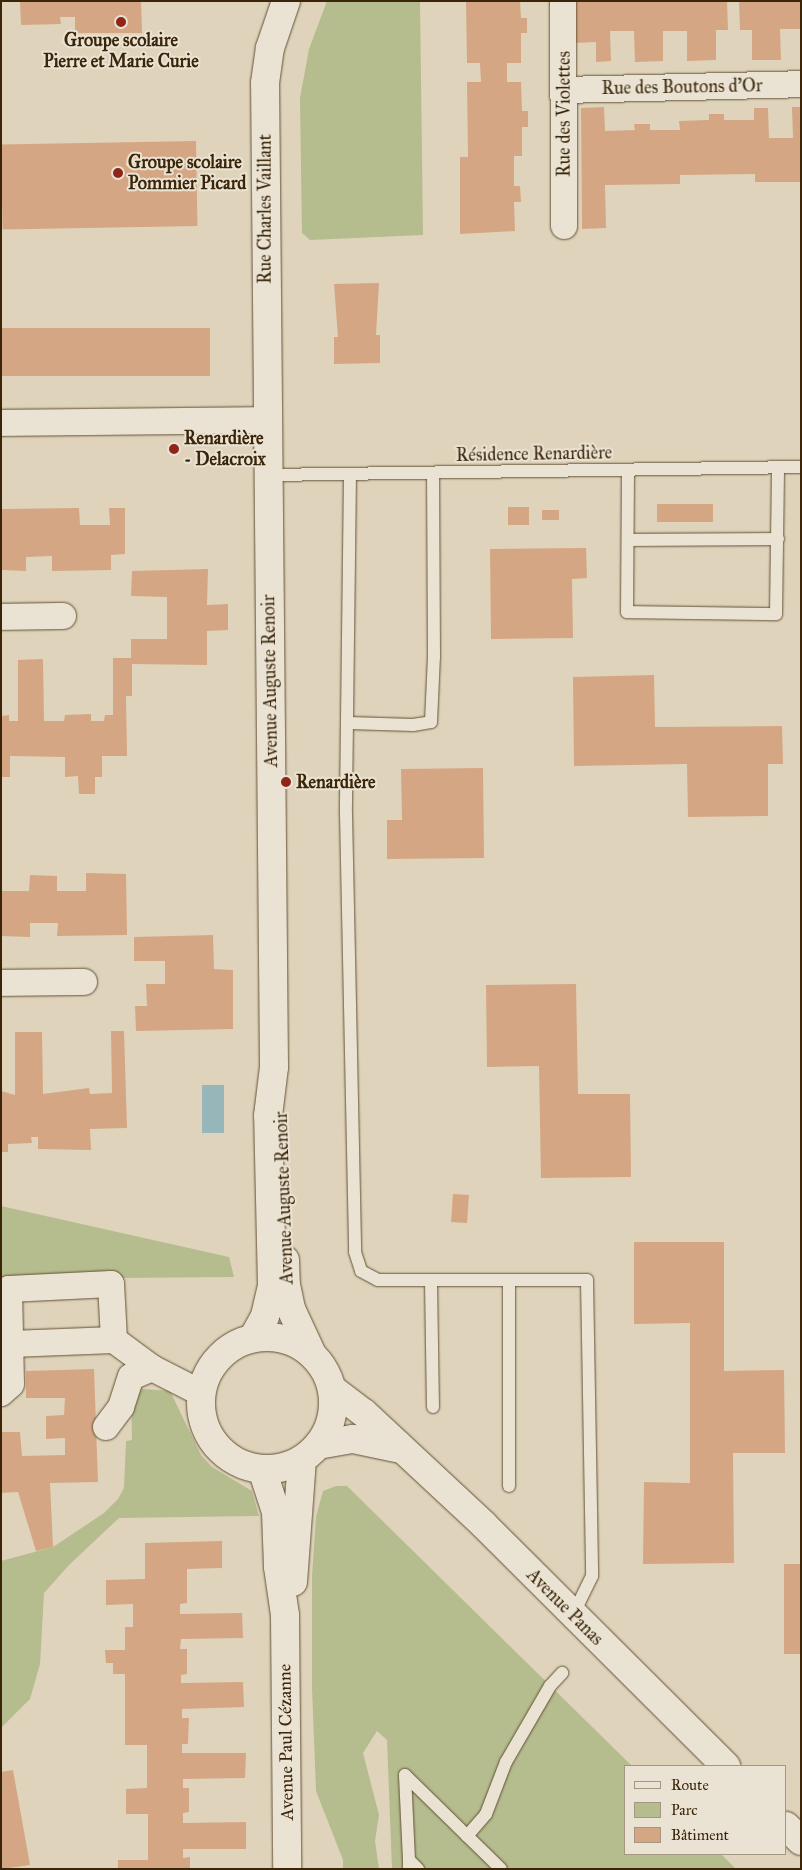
<!DOCTYPE html>
<meta charset="utf-8">
<style>
body{margin:0}
#map{position:relative;width:802px;height:1870px;overflow:hidden;background:#dfd4bb;font-family:"IM FELL Great Primer",serif}
div>[style]{position:absolute}
.green>*{inset:0;background:#b5bc8e}
.water>*{inset:0;background:#96b6b9;transform-origin:0 0}
.building>*{inset:0;background:#d5a683;transform-origin:0 0}
.roads{filter:drop-shadow(0 0 1px #635135) drop-shadow(0 0 1px #635135)}
.lane>*{height:12px;margin:-6px;padding:0 6px;transform-origin:6px;border-radius:6px;background:#eae3d3}
.street>*{height:26px;margin:-13px;padding:0 13px;transform-origin:13px;border-radius:13px;background:#eae3d3}
.secondary>*{height:28px;margin:-14px;padding:0 14px;transform-origin:14px;border-radius:14px;background:#eae3d3}
.secondary>.ring{margin:-14px;padding:0;box-sizing:content-box;background:none;border:28px solid #eae3d3;border-radius:50%}
.dots>*{width:14px;height:14px;translate:-50% -50%;box-sizing:border-box;border:2px solid #eae3d3;border-radius:50%}
span{translate:-50% -50%;white-space:nowrap;text-align:center;line-height:1.15;-webkit-text-stroke:4px #eae3d3;paint-order:stroke}
.poi-label{font-size:18px;color:#3a2508;font-weight:700}
.left{translate:0 -50%;text-align:left}
.street-label{font-size:18px;color:#3a2508}
.frame{position:absolute;inset:0;border:2px solid #3a2508;pointer-events:none}
.legend{position:absolute;left:624px;top:1765px;width:162px;height:90px;box-sizing:border-box;background:#eae3d3;border:1px solid #a49782;margin:0;padding:6px 9px;list-style:none;font-size:15px;color:#3a2508}
.legend li{display:flex;align-items:center;gap:10px;height:25px}
.legend b{width:25px;border:1px solid #a49782}
</style>
<div id="map">
<div class="green">
<div style="clip-path:polygon(327px 1px,420px 1px,423px 235px,310px 240px,302px 233px,300px 98px,309px 49px)"></div>
<div style="clip-path:polygon(1px 1206px,229px 1257px,234px 1277px,1px 1279px)"></div>
<div style="clip-path:polygon(131px 1388px,170px 1391px,201px 1455px,212px 1467px,252px 1491px,259px 1516px,119px 1518px,69px 1565px,44px 1593px,40px 1664px,30px 1699px,1px 1728px,1px 1561px,53px 1547px,104px 1513px,118px 1499px,124px 1488px,126px 1441px,132px 1440px)"></div>
<div style="clip-path:polygon(336px 1486px,347px 1486px,632px 1766px,626px 1766px,626px 1854px,721px 1854px,736px 1869px,392px 1869px,387px 1740px,377px 1731px,363px 1753px,379px 1815px,375px 1841px,379px 1869px,343px 1869px,343px 1860px,316px 1791px,312px 1688px,312px 1576px,316px 1517px,323px 1491px)"></div>
</div>
<div class="water">
<div style="left:202px;top:1085px;width:22px;height:48px"></div>
</div>
<div class="building">
<div style="clip-path:polygon(20px 1px,141px 1px,142px 33px,75px 33px,75px 17px,60px 17px,61px 24px,21px 25px)"></div>
<div style="clip-path:polygon(466px 1px,520px 1px,521px 18px,527px 18px,527px 33px,521px 33px,521px 63px,507px 63px,507px 82px,521px 82px,522px 111px,528px 111px,528px 127px,522px 127px,522px 156px,514px 156px,514px 186px,520px 186px,521px 202px,514px 202px,515px 231px,460px 234px,460px 157px,468px 157px,467px 82px,481px 82px,480px 63px,467px 63px)"></div>
<div style="clip-path:polygon(573px 1px,727px 1px,728px 30px,716px 30px,716px 60px,687px 61px,687px 31px,663px 31px,663px 61px,635px 62px,634px 31px,610px 31px,611px 61px,596px 62px,596px 42px,574px 43px)"></div>
<div style="clip-path:polygon(739px 1px,801px 1px,801px 29px,780px 29px,781px 60px,752px 60px,752px 30px,740px 30px)"></div>
<div style="clip-path:polygon(604px 107px,605px 131px,635px 130px,634px 124px,650px 124px,650px 130px,680px 130px,679px 121px,709px 120px,709px 114px,724px 114px,724px 120px,754px 120px,754px 108px,768px 108px,769px 138px,793px 138px,792px 107px,801px 107px,801px 182px,755px 182px,755px 174px,680px 175px,680px 184px,605px 185px,606px 228px,582px 229px,581px 108px)"></div>
<div style="left:196px;top:141px;width:85px;height:195px;rotate:89deg"></div>
<div style="clip-path:polygon(379px 283px,376px 335px,380px 335px,380px 363px,334px 364px,334px 337px,338px 337px,334px 284px)"></div>
<div style="left:1px;top:328px;width:209px;height:48px"></div>
<div style="left:713px;top:504px;width:18px;height:56px;rotate:90deg"></div>
<div style="left:508px;top:507px;width:21px;height:18px"></div>
<div style="clip-path:polygon(79px 508px,80px 525px,110px 525px,109px 508px,125px 508px,125px 554px,111px 555px,111px 570px,52px 571px,52px 556px,26px 557px,26px 571px,1px 570px,1px 509px)"></div>
<div style="left:542px;top:510px;width:17px;height:10px"></div>
<div style="clip-path:polygon(586px 548px,587px 578px,572px 579px,573px 638px,491px 639px,490px 549px)"></div>
<div style="clip-path:polygon(208px 569px,207px 605px,228px 604px,228px 630px,207px 631px,207px 665px,132px 664px,132px 696px,126px 696px,127px 756px,102px 756px,102px 777px,95px 777px,95px 794px,79px 794px,78px 776px,65px 777px,65px 757px,10px 756px,10px 777px,1px 777px,1px 716px,9px 715px,9px 721px,18px 721px,18px 660px,43px 659px,44px 721px,64px 721px,65px 715px,91px 714px,91px 721px,104px 721px,105px 715px,113px 715px,113px 658px,131px 658px,131px 639px,167px 639px,167px 597px,131px 596px,132px 571px)"></div>
<div style="clip-path:polygon(654px 675px,655px 727px,782px 726px,783px 764px,768px 764px,768px 816px,688px 817px,687px 764px,574px 766px,573px 677px)"></div>
<div style="clip-path:polygon(483px 768px,484px 858px,387px 859px,387px 820px,402px 820px,401px 769px)"></div>
<div style="clip-path:polygon(86px 873px,126px 874px,127px 935px,57px 936px,58px 923px,30px 923px,30px 937px,1px 936px,1px 891px,29px 891px,30px 875px,57px 876px,57px 891px,86px 891px)"></div>
<div style="clip-path:polygon(213px 935px,214px 969px,233px 970px,233px 1029px,136px 1031px,135px 1006px,147px 1006px,146px 984px,165px 984px,165px 961px,134px 961px,134px 937px)"></div>
<div style="clip-path:polygon(576px 984px,578px 1094px,630px 1094px,631px 1177px,541px 1178px,539px 1066px,487px 1067px,486px 985px)"></div>
<div style="clip-path:polygon(111px 1031px,124px 1031px,127px 1128px,90px 1129px,91px 1150px,38px 1149px,38px 1137px,31px 1137px,32px 1143px,8px 1144px,8px 1152px,1px 1152px,1px 1091px,15px 1095px,15px 1032px,42px 1032px,43px 1094px,89px 1088px,90px 1094px,112px 1093px)"></div>
<div style="left:453px;top:1194px;width:16px;height:28px;rotate:4deg"></div>
<div style="clip-path:polygon(634px 1242px,724px 1242px,724px 1371px,784px 1370px,785px 1453px,733px 1453px,734px 1563px,643px 1564px,644px 1482px,690px 1483px,690px 1323px,634px 1324px)"></div>
<div style="clip-path:polygon(94px 1369px,98px 1482px,50px 1483px,53px 1547px,36px 1551px,18px 1492px,1px 1493px,1px 1432px,20px 1432px,22px 1456px,65px 1455px,65px 1438px,46px 1439px,46px 1416px,64px 1415px,65px 1398px,26px 1398px,26px 1371px)"></div>
<div style="clip-path:polygon(222px 1541px,222px 1568px,187px 1569px,187px 1603px,180px 1604px,180px 1614px,242px 1613px,243px 1638px,181px 1639px,180px 1649px,187px 1649px,187px 1674px,181px 1675px,181px 1683px,243px 1682px,244px 1707px,182px 1709px,182px 1718px,189px 1718px,188px 1744px,182px 1744px,182px 1753px,246px 1753px,245px 1778px,183px 1779px,183px 1788px,189px 1788px,189px 1812px,183px 1813px,183px 1823px,246px 1822px,246px 1849px,183px 1849px,183px 1858px,190px 1857px,190px 1869px,118px 1869px,118px 1860px,148px 1860px,148px 1814px,126px 1814px,126px 1789px,147px 1788px,147px 1745px,125px 1745px,125px 1674px,113px 1674px,113px 1663px,106px 1663px,105px 1650px,125px 1650px,125px 1627px,133px 1627px,133px 1604px,106px 1605px,106px 1580px,145px 1579px,145px 1543px)"></div>
<div style="left:784px;top:1564px;width:17px;height:90px"></div>
<div style="clip-path:polygon(13px 1770px,30px 1865px,1px 1869px,1px 1772px)"></div>
</div>
<div class="roads">
<div class="lane">
<div style="left:628px;top:470px;width:142px;rotate:90.4deg"></div>
<div style="left:627px;top:612px;width:149px;rotate:0.8deg"></div>
<div style="left:776px;top:614px;width:147px;rotate:-89.2deg"></div>
<div style="left:350px;top:474px;width:340px;rotate:90.7deg"></div>
<div style="left:346px;top:814px;width:438px;rotate:88.8deg"></div>
<div style="left:355px;top:1252px;width:20px;rotate:72deg"></div>
<div style="left:361px;top:1271px;width:19px;rotate:28deg"></div>
<div style="left:378px;top:1280px;width:209px"></div>
<div style="left:587px;top:1280px;width:296px;rotate:89deg"></div>
<div style="left:592px;top:1576px;width:43px;rotate:116deg"></div>
<div style="left:269px;top:475px;width:532px;rotate:-0.86deg"></div>
<div style="left:628px;top:540px;width:150px;rotate:-0.4deg"></div>
<div style="left:349px;top:723px;width:64px;rotate:1.8deg"></div>
<div style="left:413px;top:725px;width:18px;rotate:-9deg"></div>
<div style="left:431px;top:722px;width:65px;rotate:-87.4deg"></div>
<div style="left:434px;top:657px;width:184px;rotate:-90.3deg"></div>
<div style="left:509px;top:1280px;width:206px;rotate:90deg"></div>
<div style="left:431px;top:1281px;width:126px;rotate:89.1deg"></div>
<div style="left:467px;top:1836px;width:29px;rotate:-49deg"></div>
<div style="left:486px;top:1814px;width:56px;rotate:-69deg"></div>
<div style="left:506px;top:1762px;width:88px;rotate:-59.9deg"></div>
<div style="left:550px;top:1686px;width:18px;rotate:-47deg"></div>
<div style="left:409px;top:1860px;width:85px;rotate:-92.7deg"></div>
<div style="left:405px;top:1775px;width:134px;rotate:44.4deg"></div>
<div style="left:409px;top:1869px;width:9px;rotate:-90deg"></div>
<div style="left:409px;top:1860px;width:13px;rotate:45deg"></div>
</div>
<div class="street">
<div style="left:563px;top:1px;width:225px;rotate:89.7deg"></div>
<div style="left:563px;top:90px;width:238px;rotate:-1.4deg"></div>
<div style="left:1px;top:423px;width:265px;rotate:-0.6deg"></div>
<div style="left:1px;top:617px;width:62px;rotate:-0.9deg"></div>
<div style="left:1px;top:983px;width:83px;rotate:-0.7deg"></div>
<div style="left:114px;top:1340px;width:47px;rotate:36.4deg"></div>
<div style="left:152px;top:1368px;width:55px;rotate:27deg"></div>
<div style="left:1px;top:1393px;width:13px;rotate:-42deg"></div>
<div style="left:11px;top:1384px;width:95px;rotate:-91.2deg"></div>
<div style="left:9px;top:1289px;width:102px;rotate:-2.8deg"></div>
<div style="left:111px;top:1284px;width:56px;rotate:86.9deg"></div>
<div style="left:114px;top:1340px;width:103px;rotate:177.8deg"></div>
<div style="left:106px;top:1427px;width:25px;rotate:-53deg"></div>
<div style="left:121px;top:1407px;width:32px;rotate:-72deg"></div>
<div style="left:131px;top:1377px;width:23px;rotate:-23deg"></div>
</div>
<div class="secondary">
<div style="left:285px;top:1260px;width:25px;rotate:88deg"></div>
<div style="left:286px;top:1285px;width:25px;rotate:78deg"></div>
<div style="left:291px;top:1309px;width:50px;rotate:65deg"></div>
<div class="ring" style="left:201px;top:1337px;width:104px;height:104px"></div>
<div style="left:253px;top:1338px;width:25px;rotate:-61deg"></div>
<div style="left:265px;top:1316px;width:31px;rotate:-77deg"></div>
<div style="left:272px;top:1286px;width:170px;rotate:-91.3deg"></div>
<div style="left:268px;top:1116px;width:49px;rotate:-83deg"></div>
<div style="left:274px;top:1067px;width:984px;rotate:-90.52deg"></div>
<div style="left:265px;top:83px;width:35px;rotate:-82deg"></div>
<div style="left:270px;top:48px;width:50px;rotate:-71.2deg"></div>
<div style="left:332px;top:1389px;width:40px;rotate:37deg"></div>
<div style="left:364px;top:1413px;width:164px;rotate:43deg"></div>
<div style="left:484px;top:1525px;width:342px;rotate:44.9deg"></div>
<div style="left:318px;top:1445px;width:36px;rotate:-10deg"></div>
<div style="left:353px;top:1439px;width:49px;rotate:11.8deg"></div>
<div style="left:262px;top:1469px;width:45px;rotate:72deg"></div>
<div style="left:276px;top:1512px;width:55px;rotate:87.9deg"></div>
<div style="left:278px;top:1567px;width:49px;rotate:81.7deg"></div>
<div style="left:285px;top:1615px;width:254px;rotate:89.5deg"></div>
<div style="left:293px;top:1582px;width:122px;rotate:-85.8deg"></div>
<div style="left:786px;top:1826px;width:21px;rotate:45deg"></div>
</div>
</div>
<div class="dots">
<div style="left:121px;top:22px;background:#8f2418"></div>
<div style="left:118px;top:173px;background:#8f2418"></div>
<div style="left:174px;top:449px;background:#8f2418"></div>
<div style="left:286px;top:782px;background:#8f2418"></div>
</div>
<div class="poi-label">
<span style="left:121px;top:51px">Groupe scolaire<br>Pierre et Marie Curie</span>
<span class="left" style="left:128px;top:173px">Groupe scolaire<br>Pommier Picard</span>
<span class="left" style="left:184px;top:449px">Renardière<br>- Delacroix</span>
<span class="left" style="left:296px;top:782px">Renardière</span>
</div>
<div class="street-label">
<span style="left:682px;top:87px;rotate:-1deg">Rue des Boutons d'Or</span>
<span style="left:564px;top:114px;rotate:-90deg">Rue des Violettes</span>
<span style="left:265px;top:209px;rotate:-90deg">Rue Charles Vaillant</span>
<span style="left:534px;top:454px;rotate:-1deg">Résidence Renardière</span>
<span style="left:270px;top:681px;rotate:-91deg">Avenue Auguste Renoir</span>
<span style="left:284px;top:1198px;rotate:-92deg">Avenue Auguste Renoir</span>
<span style="left:565px;top:1607px;rotate:45deg">Avenue Panas</span>
<span style="left:286px;top:1742px;rotate:-91deg">Avenue Paul Cézanne</span>
</div>
<div class="frame"></div>
<ul class="legend">
<li><b style="height:6px;background:#eae3d3"></b>Route</li>
<li><b style="height:14px;background:#b5bc8e"></b>Parc</li>
<li><b style="height:14px;background:#d5a683"></b>Bâtiment</li>
</ul>
</div>
